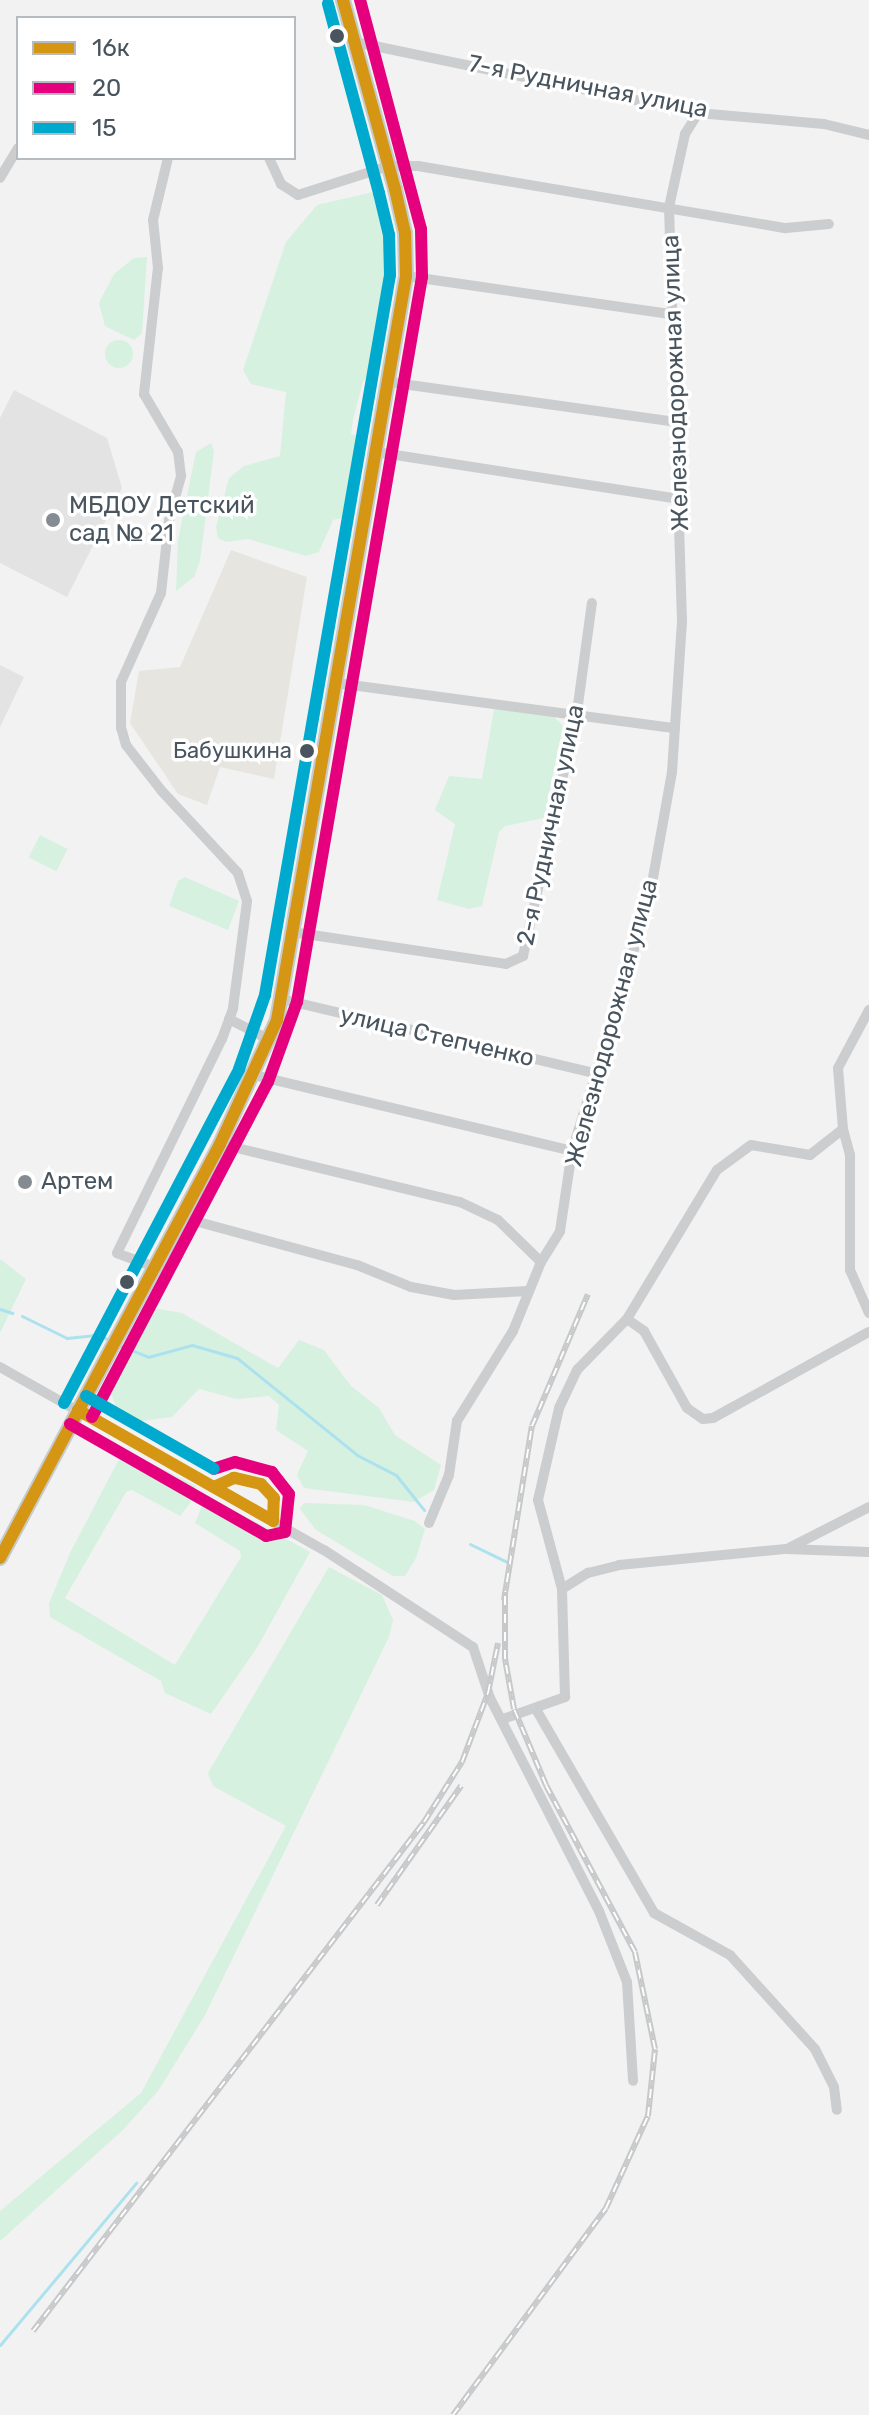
<!DOCTYPE html>
<meta charset="utf-8">
<style>
body{margin:0}
#map{position:relative;width:869px;height:2415px;overflow:hidden;background:#f2f2f2;font-family:Rubik,sans-serif}
div>[style]{position:absolute}
.commercial>*{inset:0;background:#e6e5e0}
.education>*{inset:0;background:#e4e3e4}
.green>*{inset:0;background:#d6f1e0;transform-origin:0 0}
.round{border-radius:50%}
.stream>*{height:3px;margin:-1.5px;padding:0 1.5px;transform-origin:1.5px;border-radius:1.5px;background:#abe2ee}
.street>*{height:10px;margin:-5px;padding:0 5px;transform-origin:5px;border-radius:5px;background:#cbcdcf}
.primary>*{height:16px;margin:-8px;padding:0 8px;transform-origin:8px;border-radius:8px;background:#c7cbce}
.rail>*{height:6px;margin-top:-3px;transform-origin:0;background:repeating-linear-gradient(90deg,#fff 0 9px,#c6c8ca 0 18px);box-sizing:border-box;border-block:2px solid #c6c8ca}
.bus-1>*{height:12px;margin:-6px;padding:0 6px;transform-origin:6px;border-radius:6px;background:#d49613}
.bus-2>*{height:12px;margin:-6px;padding:0 6px;transform-origin:6px;border-radius:6px;background:#e5007d}
.bus-3>*{height:12px;margin:-6px;padding:0 6px;transform-origin:6px;border-radius:6px;background:#00a9ce}
.dots>*{width:22px;height:22px;translate:-50% -50%;box-sizing:border-box;border:4px solid #fff;border-radius:50%}
span{translate:-50% -50%;white-space:nowrap;text-align:center;line-height:1.15;-webkit-text-stroke:7px #fff;paint-order:stroke}
.bus-label{font-size:22px;color:#48545e}
.right{translate:-100% -50%;text-align:right}
.street-label{font-size:24px;color:#48545e}
.poi-label{font-size:24px;color:#48545e}
.left{translate:0 -50%;text-align:left}
.legend{position:absolute;left:16px;top:16px;width:280px;height:144px;box-sizing:border-box;background:#fff;border:2px solid #b6bbbf;margin:0;padding:10px 14px;list-style:none;font-size:24px;color:#48545e}
.legend li{display:flex;align-items:center;gap:16px;height:40px}
.legend b{width:40px;border:2px solid #b6bbbf}
</style>
<div id="map">
<div class="commercial">
<div style="clip-path:polygon(231px 550px,307px 577px,274px 779px,220px 767px,207px 805px,178px 794px,130px 723px,139px 671px,180px 667px)"></div>
</div>
<div class="education">
<div style="clip-path:polygon(14px 390px,107px 438px,122px 488px,67px 597px,0 563px,0 418px)"></div>
<div style="clip-path:polygon(0 665px,24px 677px,0 727px)"></div>
</div>
<div class="green">
<div style="clip-path:polygon(373px 192px,388px 216px,389px 286px,376px 369px,363px 381px,353px 420px,351px 434px,365px 438px,349px 516px,333px 520px,319px 552px,306px 556px,248px 539px,226px 542px,218px 538px,216px 527px,229px 478px,244px 466px,280px 456px,286px 392px,251px 384px,243px 370px,286px 242px,317px 205px)"></div>
<div style="clip-path:polygon(147px 257px,142px 333px,134px 340px,105px 326px,99px 303px,114px 274px,134px 258px)"></div>
<div class="round" style="left:105px;top:340px;width:28px;height:28px"></div>
<div style="clip-path:polygon(211px 443px,214px 451px,200px 561px,194px 577px,176px 591px,178px 540px,196px 452px)"></div>
<div style="clip-path:polygon(494px 709px,553px 716px,563px 726px,544px 818px,505px 826px,499px 832px,482px 906px,469px 909px,437px 900px,455px 824px,435px 810px,449px 776px,482px 779px)"></div>
<div style="left:40px;top:835px;width:31px;height:25px;rotate:27deg"></div>
<div style="clip-path:polygon(185px 877px,239px 901px,228px 930px,169px 906px,178px 881px)"></div>
<div style="clip-path:polygon(0 1259px,26px 1279px,0 1333px)"></div>
<div style="clip-path:polygon(153px 1308px,182px 1313px,278px 1368px,299px 1340px,324px 1350px,351px 1386px,379px 1408px,395px 1435px,441px 1465px,434px 1490px,414px 1502px,304px 1488px,297px 1475px,308px 1451px,276px 1430px,279px 1405px,269px 1396px,237px 1399px,199px 1389px,172px 1417px,133px 1422px,119px 1413px,111px 1394px,120px 1361px)"></div>
<div style="clip-path:polygon(133px 1454px,196px 1486px,197px 1494px,180px 1516px,132px 1490px,126px 1492px,65px 1598px,175px 1665px,241px 1557px,240px 1551px,195px 1523px,205px 1499px,221px 1503px,310px 1552px,258px 1646px,211px 1714px,165px 1693px,161px 1681px,50px 1617px,49px 1603px,71px 1551px,118px 1461px)"></div>
<div style="clip-path:polygon(304px 1503px,364px 1505px,415px 1521px,425px 1529px,416px 1558px,405px 1576px,393px 1576px,316px 1530px,300px 1509px)"></div>
<div style="clip-path:polygon(329px 1567px,382px 1595px,393px 1620px,389px 1637px,204px 2017px,158px 2091px,123px 2130px,0 2241px,0 2211px,141px 2093px,286px 1826px,213px 1786px,208px 1773px)"></div>
</div>
<div class="stream">
<div style="left:0;top:1309px;width:13px;rotate:18deg"></div>
<div style="left:22px;top:1316px;width:50px;rotate:26.1deg"></div>
<div style="left:67px;top:1338px;width:31px;rotate:-6deg"></div>
<div style="left:98px;top:1335px;width:12px;rotate:24deg"></div>
<div style="left:119px;top:1345px;width:31px;rotate:22deg"></div>
<div style="left:148px;top:1357px;width:46px;rotate:-15.3deg"></div>
<div style="left:192px;top:1345px;width:47px;rotate:16.1deg"></div>
<div style="left:237px;top:1358px;width:154px;rotate:38.9deg"></div>
<div style="left:357px;top:1455px;width:44px;rotate:27.1deg"></div>
<div style="left:396px;top:1475px;width:45px;rotate:51.3deg"></div>
<div style="left:470px;top:1544px;width:41px;rotate:25.9deg"></div>
<div style="left:0;top:2345px;width:212px;rotate:-50deg"></div>
</div>
<div class="street">
<div style="left:355px;top:42px;width:350px;rotate:11.7deg"></div>
<div style="left:698px;top:113px;width:126px;rotate:5deg"></div>
<div style="left:824px;top:124px;width:46px;rotate:13.7deg"></div>
<div style="left:269px;top:158px;width:29px;rotate:65deg"></div>
<div style="left:281px;top:184px;width:20px;rotate:33deg"></div>
<div style="left:298px;top:195px;width:96px;rotate:-17.7deg"></div>
<div style="left:389px;top:166px;width:29px"></div>
<div style="left:418px;top:166px;width:373px;rotate:9.6deg"></div>
<div style="left:786px;top:228px;width:43px;rotate:-5.3deg"></div>
<div style="left:0;top:178px;width:35px;rotate:-59deg"></div>
<div style="left:406px;top:276px;width:268px;rotate:8.2deg"></div>
<div style="left:388px;top:382px;width:292px;rotate:7.9deg"></div>
<div style="left:376px;top:452px;width:307px;rotate:8.8deg"></div>
<div style="left:336px;top:683px;width:342px;rotate:7.6deg"></div>
<div style="left:292px;top:932px;width:216px;rotate:8.5deg"></div>
<div style="left:506px;top:964px;width:19px;rotate:-25deg"></div>
<div style="left:523px;top:956px;width:250px;rotate:-77.5deg"></div>
<div style="left:577px;top:712px;width:110px;rotate:-82.2deg"></div>
<div style="left:281px;top:999px;width:321px;rotate:13.3deg"></div>
<div style="left:229px;top:1019px;width:46px;rotate:27.1deg"></div>
<div style="left:254px;top:1075px;width:327px;rotate:13.4deg"></div>
<div style="left:843px;top:1129px;width:27px;rotate:75deg"></div>
<div style="left:850px;top:1155px;width:115px;rotate:90deg"></div>
<div style="left:850px;top:1270px;width:47px;rotate:66.2deg"></div>
<div style="left:220px;top:1144px;width:247px;rotate:13.6deg"></div>
<div style="left:460px;top:1202px;width:42px;rotate:25.3deg"></div>
<div style="left:498px;top:1220px;width:60px;rotate:44.3deg"></div>
<div style="left:180px;top:1217px;width:183px;rotate:15.2deg"></div>
<div style="left:357px;top:1265px;width:58px;rotate:22.2deg"></div>
<div style="left:411px;top:1287px;width:44px;rotate:10.5deg"></div>
<div style="left:454px;top:1295px;width:75px;rotate:-3.1deg"></div>
<div style="left:152px;top:1266px;width:37px;rotate:-160deg"></div>
<div style="left:117px;top:1253px;width:238px;rotate:-63.9deg"></div>
<div style="left:222px;top:1039px;width:33px;rotate:-70deg"></div>
<div style="left:233px;top:1008px;width:108px;rotate:-82.5deg"></div>
<div style="left:247px;top:901px;width:29px;rotate:-108deg"></div>
<div style="left:238px;top:873px;width:113px;rotate:-132.9deg"></div>
<div style="left:161px;top:790px;width:57px;rotate:-127.9deg"></div>
<div style="left:126px;top:745px;width:18px;rotate:-106deg"></div>
<div style="left:121px;top:728px;width:46px;rotate:-90deg"></div>
<div style="left:121px;top:682px;width:98px;rotate:-65.8deg"></div>
<div style="left:161px;top:593px;width:73px;rotate:-83.7deg"></div>
<div style="left:169px;top:520px;width:46px;rotate:-74.7deg"></div>
<div style="left:181px;top:476px;width:24px;rotate:-97deg"></div>
<div style="left:178px;top:452px;width:67px;rotate:-120.4deg"></div>
<div style="left:144px;top:394px;width:127px;rotate:-83.7deg"></div>
<div style="left:158px;top:268px;width:48px;rotate:-95.9deg"></div>
<div style="left:153px;top:220px;width:64px;rotate:-76.4deg"></div>
<div style="left:627px;top:1319px;width:21px;rotate:35deg"></div>
<div style="left:644px;top:1331px;width:88px;rotate:60.8deg"></div>
<div style="left:687px;top:1408px;width:19px;rotate:35deg"></div>
<div style="left:703px;top:1419px;width:10px;rotate:-6deg"></div>
<div style="left:713px;top:1418px;width:178px;rotate:-28.9deg"></div>
<div style="left:0;top:1367px;width:372px;rotate:29.5deg"></div>
<div style="left:324px;top:1550px;width:178px;rotate:33.1deg"></div>
<div style="left:473px;top:1647px;width:54px;rotate:71.6deg"></div>
<div style="left:490px;top:1698px;width:239px;rotate:62.9deg"></div>
<div style="left:599px;top:1911px;width:76px;rotate:68.5deg"></div>
<div style="left:627px;top:1982px;width:99px;rotate:86.5deg"></div>
<div style="left:429px;top:1523px;width:52px;rotate:-67.4deg"></div>
<div style="left:449px;top:1475px;width:55px;rotate:-81.6deg"></div>
<div style="left:457px;top:1421px;width:106px;rotate:-58.1deg"></div>
<div style="left:513px;top:1331px;width:74px;rotate:-67.9deg"></div>
<div style="left:541px;top:1262px;width:36px;rotate:-58deg"></div>
<div style="left:560px;top:1231px;width:81px;rotate:-81.5deg"></div>
<div style="left:572px;top:1151px;width:263px;rotate:-72.9deg"></div>
<div style="left:649px;top:900px;width:130px;rotate:-79.8deg"></div>
<div style="left:672px;top:772px;width:151px;rotate:-86.2deg"></div>
<div style="left:682px;top:621px;width:414px;rotate:-91.8deg"></div>
<div style="left:669px;top:207px;width:75px;rotate:-77.6deg"></div>
<div style="left:685px;top:134px;width:25px;rotate:-58deg"></div>
<div style="left:789px;top:1548px;width:90px;rotate:-27.1deg"></div>
<div style="left:562px;top:1589px;width:92px;rotate:-105.1deg"></div>
<div style="left:538px;top:1500px;width:94px;rotate:-77.1deg"></div>
<div style="left:559px;top:1408px;width:42px;rotate:-64.7deg"></div>
<div style="left:577px;top:1370px;width:71px;rotate:-45.6deg"></div>
<div style="left:627px;top:1319px;width:174px;rotate:-58.9deg"></div>
<div style="left:717px;top:1170px;width:42px;rotate:-36.3deg"></div>
<div style="left:751px;top:1145px;width:60px;rotate:9.6deg"></div>
<div style="left:810px;top:1155px;width:42px;rotate:-38.2deg"></div>
<div style="left:843px;top:1129px;width:61px;rotate:-94.7deg"></div>
<div style="left:838px;top:1068px;width:66px;rotate:-61.9deg"></div>
<div style="left:537px;top:1711px;width:233px;rotate:59.9deg"></div>
<div style="left:654px;top:1913px;width:87px;rotate:28.9deg"></div>
<div style="left:730px;top:1955px;width:127px;rotate:47.9deg"></div>
<div style="left:815px;top:2049px;width:42px;rotate:63.4deg"></div>
<div style="left:834px;top:2087px;width:23px;rotate:83deg"></div>
<div style="left:503px;top:1719px;width:66px;rotate:-19.5deg"></div>
<div style="left:565px;top:1697px;width:108px;rotate:-91.6deg"></div>
<div style="left:562px;top:1589px;width:31px;rotate:-32deg"></div>
<div style="left:588px;top:1573px;width:32px;rotate:-14deg"></div>
<div style="left:619px;top:1565px;width:168px;rotate:-5.5deg"></div>
<div style="left:786px;top:1549px;width:83px;rotate:2.1deg"></div>
</div>
<div class="primary">
<div style="left:0;top:1558px;width:469px;rotate:-62deg"></div>
<div style="left:220px;top:1144px;width:136px;rotate:-65.3deg"></div>
<div style="left:277px;top:1020px;width:755px;rotate:-80.16deg"></div>
<div style="left:406px;top:276px;width:43px;rotate:-91.3deg"></div>
<div style="left:405px;top:233px;width:45px;rotate:-102.8deg"></div>
<div style="left:395px;top:189px;width:196px;rotate:-105.4deg"></div>
</div>
<div class="rail">
<div style="left:504px;top:1600px;width:176px;rotate:-80.9deg"></div>
<div style="left:532px;top:1426px;width:143px;rotate:-67deg"></div>
<div style="left:377px;top:1905px;width:146px;rotate:-54.8deg"></div>
<div style="left:33px;top:2331px;width:642px;rotate:-52.47deg"></div>
<div style="left:424px;top:1822px;width:71px;rotate:-57.7deg"></div>
<div style="left:462px;top:1762px;width:74px;rotate:-69.4deg"></div>
<div style="left:488px;top:1693px;width:51px;rotate:-78.7deg"></div>
<div style="left:453px;top:2415px;width:257px;rotate:-53.5deg"></div>
<div style="left:606px;top:2208px;width:101px;rotate:-65.5deg"></div>
<div style="left:648px;top:2116px;width:67px;rotate:-84deg"></div>
<div style="left:655px;top:2049px;width:99px;rotate:-101.7deg"></div>
<div style="left:635px;top:1952px;width:189px;rotate:-118.1deg"></div>
<div style="left:546px;top:1785px;width:82px;rotate:-112.8deg"></div>
<div style="left:514px;top:1709px;width:51px;rotate:-100.2deg"></div>
<div style="left:505px;top:1659px;width:67px;rotate:-90deg"></div>
</div>
<div class="bus-1">
<div style="left:78px;top:1410px;width:224px;rotate:29.6deg"></div>
<div style="left:273px;top:1521px;width:23px;rotate:-88deg"></div>
<div style="left:274px;top:1498px;width:19px;rotate:-133deg"></div>
<div style="left:261px;top:1484px;width:28px;rotate:-167deg"></div>
<div style="left:234px;top:1478px;width:22px;rotate:156deg"></div>
<div style="left:0;top:1558px;width:469px;rotate:-62deg"></div>
<div style="left:220px;top:1144px;width:136px;rotate:-65.3deg"></div>
<div style="left:277px;top:1020px;width:755px;rotate:-80.16deg"></div>
<div style="left:406px;top:276px;width:43px;rotate:-91.3deg"></div>
<div style="left:405px;top:233px;width:45px;rotate:-102.8deg"></div>
<div style="left:395px;top:189px;width:196px;rotate:-105.4deg"></div>
</div>
<div class="bus-2">
<div style="left:92px;top:1417px;width:378px;rotate:-62.3deg"></div>
<div style="left:268px;top:1082px;width:85px;rotate:-70.1deg"></div>
<div style="left:297px;top:1002px;width:736px;rotate:-80.22deg"></div>
<div style="left:422px;top:277px;width:48px;rotate:-91.2deg"></div>
<div style="left:421px;top:229px;width:237px;rotate:-104.9deg"></div>
<div style="left:70px;top:1424px;width:226px;rotate:29.7deg"></div>
<div style="left:266px;top:1536px;width:19px;rotate:-12deg"></div>
<div style="left:285px;top:1532px;width:38px;rotate:-84deg"></div>
<div style="left:289px;top:1494px;width:28px;rotate:-128deg"></div>
<div style="left:272px;top:1472px;width:38px;rotate:-165deg"></div>
<div style="left:235px;top:1462px;width:22px;rotate:162deg"></div>
</div>
<div class="bus-3">
<div style="left:86px;top:1396px;width:147px;rotate:29.7deg"></div>
<div style="left:64px;top:1403px;width:377px;rotate:-62.3deg"></div>
<div style="left:239px;top:1069px;width:78px;rotate:-70.6deg"></div>
<div style="left:265px;top:995px;width:731px;rotate:-80.15deg"></div>
<div style="left:390px;top:275px;width:40px;rotate:-91.4deg"></div>
<div style="left:389px;top:235px;width:43px;rotate:-103.4deg"></div>
<div style="left:379px;top:193px;width:196px;rotate:-105.1deg"></div>
</div>
<div class="dots">
<div style="left:337px;top:36px;background:#48545e"></div>
<div style="left:53px;top:520px;background:#848b92"></div>
<div style="left:307px;top:751px;background:#48545e"></div>
<div style="left:25px;top:1182px;background:#848b92"></div>
<div style="left:127px;top:1282px;background:#48545e"></div>
</div>
<div class="bus-label">
<span class="right" style="left:292px;top:751px">Бабушкина</span>
</div>
<div class="street-label">
<span style="left:588px;top:87px;rotate:11deg">7-я Рудничная улица</span>
<span style="left:676px;top:383px;rotate:-92deg">Железнодорожная улица</span>
<span style="left:551px;top:825px;rotate:-78deg">2-я Рудничная улица</span>
<span style="left:612px;top:1023px;rotate:-75deg">Железнодорожная улица</span>
<span style="left:437px;top:1037px;rotate:13deg">улица Степченко</span>
</div>
<div class="poi-label">
<span class="left" style="left:69px;top:520px">МБДОУ Детский<br>сад № 21</span>
<span class="left" style="left:41px;top:1182px">Артем</span>
</div>
<ul class="legend">
<li><b style="height:10px;background:#d49613"></b>16к</li>
<li><b style="height:10px;background:#e5007d"></b>20</li>
<li><b style="height:10px;background:#00a9ce"></b>15</li>
</ul>
</div>
